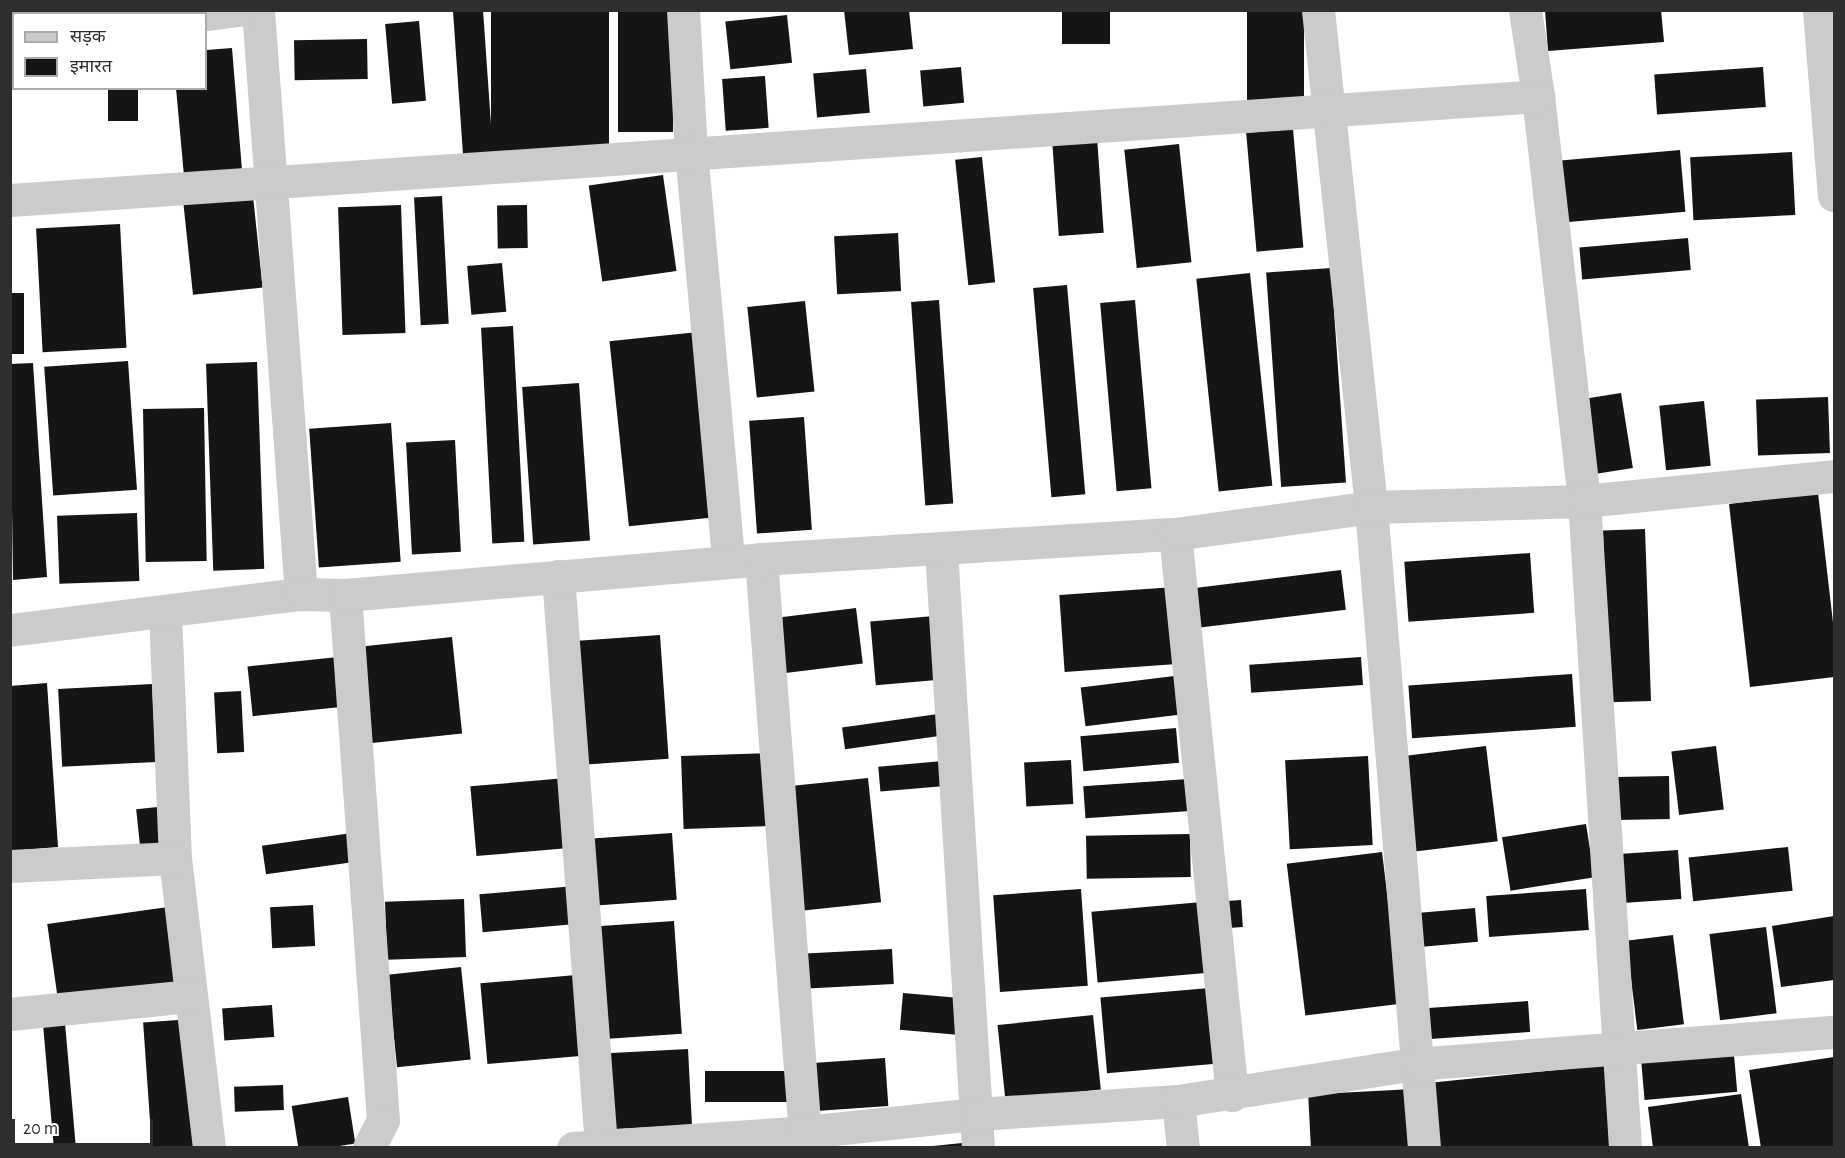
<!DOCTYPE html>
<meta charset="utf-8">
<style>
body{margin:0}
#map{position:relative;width:1845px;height:1158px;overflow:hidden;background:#fff;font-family:"Alegreya Sans","Noto Sans Devanagari",sans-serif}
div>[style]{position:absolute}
.building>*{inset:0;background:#151515;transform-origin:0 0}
.street>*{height:33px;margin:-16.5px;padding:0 16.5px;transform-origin:16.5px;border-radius:16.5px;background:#cbcbcb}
span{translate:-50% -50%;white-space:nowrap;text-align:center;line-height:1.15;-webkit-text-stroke:6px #fff;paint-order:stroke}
.frame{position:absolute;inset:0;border:12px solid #2e2e2e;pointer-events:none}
.legend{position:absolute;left:12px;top:12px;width:195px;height:78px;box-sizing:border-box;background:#fff;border:2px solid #ababab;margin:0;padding:8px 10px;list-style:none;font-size:18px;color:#2e2e2e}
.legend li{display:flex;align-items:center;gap:12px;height:30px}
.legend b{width:30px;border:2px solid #ababab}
.scale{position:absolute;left:12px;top:1119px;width:141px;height:27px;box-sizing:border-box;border:3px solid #2e2e2e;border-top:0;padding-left:8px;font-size:18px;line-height:21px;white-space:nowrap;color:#2e2e2e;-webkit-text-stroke:4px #fff;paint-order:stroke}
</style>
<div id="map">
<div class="building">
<div style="clip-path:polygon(10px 10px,39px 10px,39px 14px,14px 14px,11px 27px)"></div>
<div style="left:46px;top:10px;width:53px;height:4px"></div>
<div style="clip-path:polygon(112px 10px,145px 10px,145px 12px,112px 14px)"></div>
<div style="left:483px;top:10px;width:148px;height:30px;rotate:86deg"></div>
<div style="left:491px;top:10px;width:118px;height:148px"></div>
<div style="left:618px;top:10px;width:55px;height:122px"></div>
<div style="clip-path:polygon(844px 10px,909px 10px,913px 49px,849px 55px)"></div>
<div style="left:1062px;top:10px;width:48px;height:34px"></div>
<div style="left:1247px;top:10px;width:57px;height:94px"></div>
<div style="clip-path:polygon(1545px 10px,1661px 10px,1664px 42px,1548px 51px)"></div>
<div style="left:787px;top:15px;width:48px;height:62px;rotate:84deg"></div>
<div style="left:419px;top:21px;width:80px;height:34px;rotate:85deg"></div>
<div style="left:367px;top:39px;width:40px;height:73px;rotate:89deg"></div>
<div style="clip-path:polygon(232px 48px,242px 170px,184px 176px,176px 88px,206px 88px,206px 50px)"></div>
<div style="left:961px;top:67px;width:36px;height:41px;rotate:85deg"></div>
<div style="left:1763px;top:67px;width:40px;height:109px;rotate:86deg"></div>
<div style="left:866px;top:69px;width:44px;height:53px;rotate:85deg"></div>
<div style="left:765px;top:76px;width:52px;height:43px;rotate:86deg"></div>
<div style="left:108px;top:88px;width:30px;height:33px"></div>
<div style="left:1293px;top:129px;width:119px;height:47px;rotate:85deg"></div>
<div style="left:1097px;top:137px;width:96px;height:45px;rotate:86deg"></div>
<div style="left:1179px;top:144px;width:119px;height:55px;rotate:84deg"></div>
<div style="left:1680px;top:150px;width:62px;height:120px;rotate:85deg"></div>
<div style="left:1792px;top:152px;width:63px;height:102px;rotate:87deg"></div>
<div style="left:982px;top:157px;width:126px;height:27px;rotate:84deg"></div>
<div style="left:663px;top:175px;width:97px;height:75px;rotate:82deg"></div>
<div style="left:253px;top:196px;width:92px;height:70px;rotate:84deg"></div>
<div style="left:442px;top:196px;width:128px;height:28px;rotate:87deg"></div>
<div style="left:401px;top:205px;width:128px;height:63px;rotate:88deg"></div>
<div style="left:527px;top:205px;width:43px;height:30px;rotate:89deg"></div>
<div style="left:120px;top:224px;width:124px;height:84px;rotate:87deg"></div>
<div style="left:898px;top:233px;width:58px;height:64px;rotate:87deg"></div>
<div style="left:1688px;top:238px;width:32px;height:109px;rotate:85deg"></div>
<div style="left:502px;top:263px;width:49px;height:35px;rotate:85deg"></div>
<div style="left:1331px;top:268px;width:215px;height:65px;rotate:86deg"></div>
<div style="left:1250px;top:273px;width:214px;height:54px;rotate:84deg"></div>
<div style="left:1067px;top:285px;width:210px;height:34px;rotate:85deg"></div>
<div style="left:10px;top:293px;width:14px;height:61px"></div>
<div style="left:939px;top:300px;width:204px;height:28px;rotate:86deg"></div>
<div style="left:1135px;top:300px;width:189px;height:35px;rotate:85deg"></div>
<div style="left:805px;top:301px;width:91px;height:58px;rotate:84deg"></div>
<div style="left:513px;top:326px;width:216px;height:32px;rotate:87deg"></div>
<div style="left:698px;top:332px;width:186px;height:89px;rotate:84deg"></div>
<div style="left:128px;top:361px;width:129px;height:84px;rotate:86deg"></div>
<div style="left:257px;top:362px;width:207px;height:51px;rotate:88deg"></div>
<div style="clip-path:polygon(33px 363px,47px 577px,13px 580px,10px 364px)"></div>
<div style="left:579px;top:383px;width:158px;height:57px;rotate:86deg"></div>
<div style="left:1621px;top:393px;width:76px;height:37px;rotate:81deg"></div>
<div style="left:1828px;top:397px;width:56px;height:72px;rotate:88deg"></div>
<div style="left:1704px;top:401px;width:65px;height:45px;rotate:84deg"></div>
<div style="left:204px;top:408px;width:153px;height:61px;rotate:89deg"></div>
<div style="left:804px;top:417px;width:113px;height:55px;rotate:86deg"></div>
<div style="left:391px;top:423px;width:139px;height:82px;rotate:86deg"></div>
<div style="left:455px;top:440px;width:112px;height:49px;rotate:87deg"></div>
<div style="clip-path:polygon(1818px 493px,1834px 631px,1834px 677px,1750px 687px,1729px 504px)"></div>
<div style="left:137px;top:513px;width:68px;height:80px;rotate:88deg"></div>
<div style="left:1645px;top:529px;width:172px;height:42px;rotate:88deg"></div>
<div style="left:1530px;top:553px;width:60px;height:126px;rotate:86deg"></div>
<div style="left:1341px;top:570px;width:40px;height:153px;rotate:83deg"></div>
<div style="left:1175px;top:587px;width:77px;height:116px;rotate:86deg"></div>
<div style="left:856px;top:608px;width:56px;height:84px;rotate:83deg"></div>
<div style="left:934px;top:616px;width:64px;height:64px;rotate:85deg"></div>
<div style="left:660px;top:635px;width:124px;height:89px;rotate:86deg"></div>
<div style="left:452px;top:637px;width:97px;height:98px;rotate:84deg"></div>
<div style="left:338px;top:657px;width:50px;height:91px;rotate:84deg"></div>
<div style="left:1361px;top:657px;width:28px;height:112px;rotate:86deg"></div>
<div style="left:1572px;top:674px;width:53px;height:164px;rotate:86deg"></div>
<div style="left:1174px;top:676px;width:39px;height:94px;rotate:83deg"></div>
<div style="clip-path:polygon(47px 683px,58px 847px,10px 851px,10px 686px)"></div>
<div style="left:152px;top:684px;width:78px;height:94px;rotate:87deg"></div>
<div style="left:241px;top:691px;width:61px;height:27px;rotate:87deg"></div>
<div style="left:945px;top:713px;width:22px;height:104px;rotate:82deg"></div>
<div style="left:1176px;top:728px;width:35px;height:96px;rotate:85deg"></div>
<div style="left:1486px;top:746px;width:96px;height:83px;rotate:83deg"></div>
<div style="left:1716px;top:746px;width:64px;height:45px;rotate:83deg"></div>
<div style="left:768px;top:753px;width:73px;height:87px;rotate:88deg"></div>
<div style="left:1368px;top:756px;width:89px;height:83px;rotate:87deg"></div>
<div style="left:1071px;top:760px;width:44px;height:47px;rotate:87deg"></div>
<div style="left:943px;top:761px;width:25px;height:65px;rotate:85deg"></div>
<div style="left:1669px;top:776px;width:43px;height:66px;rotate:89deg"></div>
<div style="left:566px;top:778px;width:70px;height:96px;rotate:85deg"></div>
<div style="left:868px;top:778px;width:125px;height:80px;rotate:84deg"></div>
<div style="left:1188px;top:779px;width:32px;height:105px;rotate:86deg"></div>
<div style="left:167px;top:806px;width:51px;height:31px;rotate:84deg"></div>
<div style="left:1586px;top:824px;width:54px;height:85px;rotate:81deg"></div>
<div style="left:359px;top:832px;width:29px;height:98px;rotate:82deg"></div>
<div style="left:672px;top:833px;width:67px;height:91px;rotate:86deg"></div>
<div style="left:1190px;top:834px;width:43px;height:104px;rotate:89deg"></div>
<div style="left:1788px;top:847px;width:44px;height:100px;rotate:84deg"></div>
<div style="left:1678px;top:850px;width:49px;height:59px;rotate:86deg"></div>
<div style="left:1382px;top:852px;width:153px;height:96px;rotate:83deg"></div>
<div style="left:575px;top:886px;width:38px;height:96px;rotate:85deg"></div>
<div style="left:1081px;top:889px;width:97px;height:88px;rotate:86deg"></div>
<div style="left:1586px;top:889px;width:41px;height:100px;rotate:86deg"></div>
<div style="left:464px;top:899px;width:58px;height:79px;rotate:88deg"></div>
<div style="left:1241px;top:900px;width:27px;height:26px;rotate:86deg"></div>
<div style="left:1202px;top:902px;width:71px;height:111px;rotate:85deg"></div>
<div style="left:313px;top:905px;width:41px;height:43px;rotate:87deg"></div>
<div style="left:175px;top:906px;width:81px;height:129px;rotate:82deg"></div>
<div style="left:1475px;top:908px;width:34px;height:58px;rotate:85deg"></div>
<div style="clip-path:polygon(1834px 916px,1834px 980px,1781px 987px,1772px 926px)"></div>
<div style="left:674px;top:921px;width:113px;height:77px;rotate:86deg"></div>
<div style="left:1766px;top:927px;width:87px;height:57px;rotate:83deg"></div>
<div style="left:1673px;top:935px;width:90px;height:47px;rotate:83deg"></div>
<div style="left:892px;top:949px;width:35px;height:91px;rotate:87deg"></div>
<div style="left:461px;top:967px;width:93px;height:74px;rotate:84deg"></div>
<div style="left:576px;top:975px;width:81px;height:96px;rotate:85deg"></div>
<div style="left:1209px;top:988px;width:76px;height:109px;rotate:85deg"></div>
<div style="left:903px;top:993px;width:60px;height:37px;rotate:5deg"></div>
<div style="left:1528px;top:1001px;width:31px;height:100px;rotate:86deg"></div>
<div style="left:272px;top:1005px;width:32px;height:50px;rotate:86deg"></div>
<div style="left:1093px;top:1015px;width:75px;height:96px;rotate:84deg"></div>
<div style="left:192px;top:1019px;width:129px;height:49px;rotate:86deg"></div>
<div style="left:65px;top:1023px;width:126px;height:22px;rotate:85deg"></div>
<div style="left:688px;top:1049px;width:76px;height:81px;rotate:87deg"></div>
<div style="left:1734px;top:1055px;width:37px;height:93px;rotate:85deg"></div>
<div style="clip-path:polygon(1834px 1057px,1834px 1148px,1761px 1148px,1749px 1070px)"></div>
<div style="left:885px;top:1058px;width:48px;height:83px;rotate:86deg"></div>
<div style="clip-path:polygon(1606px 1065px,1614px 1148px,1434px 1148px,1428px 1083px)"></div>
<div style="left:789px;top:1071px;width:31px;height:84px;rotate:90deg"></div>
<div style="left:283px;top:1085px;width:25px;height:49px;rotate:88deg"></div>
<div style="left:1413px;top:1089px;width:59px;height:105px;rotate:87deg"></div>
<div style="clip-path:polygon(1741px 1094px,1749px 1148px,1653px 1148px,1648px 1107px)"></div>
<div style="left:348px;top:1097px;width:47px;height:57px;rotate:81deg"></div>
<div style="clip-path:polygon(962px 1143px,963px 1148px,933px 1148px,933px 1146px)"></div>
</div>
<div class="street">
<div style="left:258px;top:10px;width:586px;rotate:85.79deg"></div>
<div style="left:683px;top:10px;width:141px;rotate:86.8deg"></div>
<div style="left:691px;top:151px;width:412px;rotate:84.8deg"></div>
<div style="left:1318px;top:10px;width:500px;rotate:83.9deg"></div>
<div style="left:1371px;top:507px;width:643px;rotate:85.27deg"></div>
<div style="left:1525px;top:10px;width:87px;rotate:81.4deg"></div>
<div style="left:1538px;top:96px;width:408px;rotate:83.5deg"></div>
<div style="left:1584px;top:501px;width:648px;rotate:86.37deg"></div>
<div style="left:1819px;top:10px;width:186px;rotate:85.4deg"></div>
<div style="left:206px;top:14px;width:35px;rotate:-7deg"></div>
<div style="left:10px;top:33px;width:4px;rotate:-14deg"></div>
<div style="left:10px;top:200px;width:1532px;rotate:-3.89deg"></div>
<div style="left:1175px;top:534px;width:564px;rotate:84.2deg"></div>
<div style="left:941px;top:550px;width:599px;rotate:86.46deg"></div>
<div style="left:761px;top:559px;width:591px;rotate:85.63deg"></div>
<div style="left:558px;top:576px;width:571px;rotate:85.68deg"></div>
<div style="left:345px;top:595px;width:526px;rotate:85.86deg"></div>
<div style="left:383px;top:1120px;width:31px;rotate:117deg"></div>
<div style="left:165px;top:611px;width:247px;rotate:87.7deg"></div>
<div style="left:175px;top:858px;width:292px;rotate:83.3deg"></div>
<div style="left:10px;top:630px;width:293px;rotate:-7.1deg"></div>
<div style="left:301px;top:594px;width:44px;rotate:1.3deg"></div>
<div style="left:345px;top:595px;width:418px;rotate:-4.9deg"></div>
<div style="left:761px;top:559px;width:415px;rotate:-3.5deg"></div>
<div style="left:1175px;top:534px;width:198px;rotate:-7.8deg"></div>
<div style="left:1371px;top:507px;width:213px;rotate:-1.6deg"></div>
<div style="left:1584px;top:501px;width:251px;rotate:-5.7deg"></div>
<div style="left:10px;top:866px;width:165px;rotate:-2.8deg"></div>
<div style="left:10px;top:1014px;width:182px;rotate:-5.7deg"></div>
<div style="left:1178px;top:1101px;width:47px;rotate:83.9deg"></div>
<div style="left:573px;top:1148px;width:233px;rotate:-3.9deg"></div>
<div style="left:805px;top:1132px;width:173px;rotate:-6deg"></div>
<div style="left:977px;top:1114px;width:201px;rotate:-3.7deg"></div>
<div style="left:1178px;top:1101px;width:240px;rotate:-8.9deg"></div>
<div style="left:1415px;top:1064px;width:420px;rotate:-4.4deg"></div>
</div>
<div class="frame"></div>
<ul class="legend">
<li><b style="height:8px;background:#cbcbcb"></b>सड़क</li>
<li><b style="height:16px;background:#151515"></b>इमारत</li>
</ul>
<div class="scale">20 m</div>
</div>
